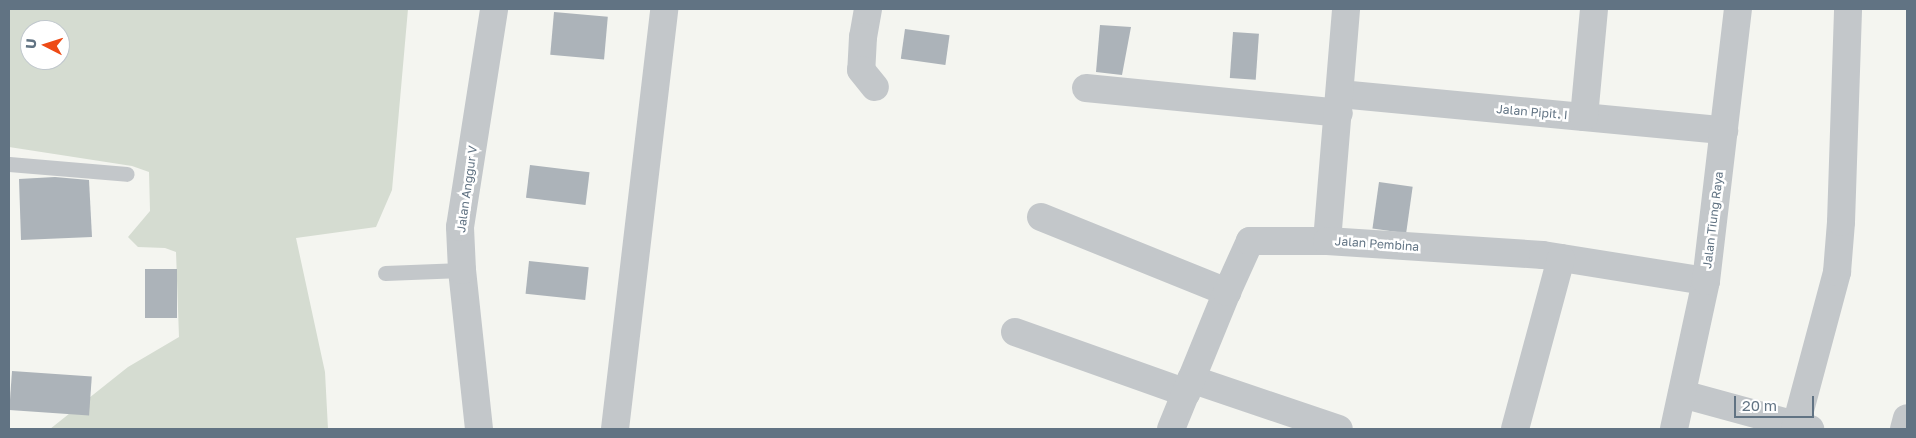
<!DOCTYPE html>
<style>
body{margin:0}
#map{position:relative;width:1916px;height:438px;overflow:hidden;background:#f4f5f0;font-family:"Golos Text",sans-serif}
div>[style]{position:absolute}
.green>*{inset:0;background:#d5dcd1}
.building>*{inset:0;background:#acb3b9;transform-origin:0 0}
.service>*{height:15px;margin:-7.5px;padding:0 7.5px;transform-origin:7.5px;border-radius:7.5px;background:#c3c7ca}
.minor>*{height:28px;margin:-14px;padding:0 14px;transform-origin:14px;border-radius:14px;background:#c3c7ca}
span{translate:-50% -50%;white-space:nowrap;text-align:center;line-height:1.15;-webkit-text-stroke:5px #fff;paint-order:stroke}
.street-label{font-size:12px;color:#617383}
.frame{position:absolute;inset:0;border:10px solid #617383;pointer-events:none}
.north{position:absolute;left:20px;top:20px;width:50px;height:50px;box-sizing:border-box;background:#fff;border:1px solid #c0c7cd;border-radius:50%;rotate:275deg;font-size:14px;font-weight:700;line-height:20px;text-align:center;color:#617383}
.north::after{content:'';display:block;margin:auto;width:18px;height:22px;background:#ee4b16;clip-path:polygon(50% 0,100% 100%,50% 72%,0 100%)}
.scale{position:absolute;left:1734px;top:396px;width:80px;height:22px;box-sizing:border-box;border:2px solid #617383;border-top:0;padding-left:6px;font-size:15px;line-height:18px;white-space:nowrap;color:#617383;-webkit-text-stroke:4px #fff;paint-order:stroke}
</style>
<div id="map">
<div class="green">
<div style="clip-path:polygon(evenodd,9px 9px,408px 9px,392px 190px,376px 227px,296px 238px,325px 372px,328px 429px,50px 429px,128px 367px,179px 337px,176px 252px,165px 248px,138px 247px,128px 237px,150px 211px,149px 172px,132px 166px,9px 147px,9px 9px,30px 30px,60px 30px,60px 60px,30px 60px,30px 30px)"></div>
</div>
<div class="building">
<div style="left:554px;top:12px;width:54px;height:43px;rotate:5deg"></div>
<div style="clip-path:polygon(1100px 25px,1131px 27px,1122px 75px,1096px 72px)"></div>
<div style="left:905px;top:29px;width:45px;height:30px;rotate:8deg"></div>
<div style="left:1233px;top:32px;width:26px;height:46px;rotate:4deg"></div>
<div style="left:530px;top:165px;width:60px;height:33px;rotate:7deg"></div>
<div style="clip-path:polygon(55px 177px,89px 180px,92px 237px,21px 240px,19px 179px)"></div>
<div style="left:1379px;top:182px;width:34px;height:47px;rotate:8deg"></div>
<div style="left:529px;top:261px;width:60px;height:33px;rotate:6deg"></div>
<div style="left:145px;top:269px;width:32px;height:49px"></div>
<div style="left:12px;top:371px;width:80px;height:39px;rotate:4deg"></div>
</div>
<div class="service">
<div style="left:9px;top:164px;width:118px;rotate:4.8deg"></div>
<div style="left:385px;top:273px;width:77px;rotate:-2.2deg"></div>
</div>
<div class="minor">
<div style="left:868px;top:9px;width:28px;rotate:100deg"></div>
<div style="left:863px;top:37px;width:33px;rotate:93deg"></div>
<div style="left:861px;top:70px;width:22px;rotate:51deg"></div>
<div style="left:1086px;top:88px;width:254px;rotate:5.6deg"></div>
<div style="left:1340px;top:94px;width:386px;rotate:5.4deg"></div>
<div style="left:1584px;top:117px;width:108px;rotate:-84.7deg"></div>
<div style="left:1041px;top:217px;width:201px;rotate:22deg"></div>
<div style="left:1327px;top:241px;width:233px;rotate:-85.3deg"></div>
<div style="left:1015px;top:332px;width:182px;rotate:19.6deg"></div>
<div style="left:1191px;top:379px;width:156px;rotate:18.7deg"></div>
<div style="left:1682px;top:394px;width:133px;rotate:15.3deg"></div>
<div style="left:479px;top:429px;width:160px;rotate:-96.1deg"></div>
<div style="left:462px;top:270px;width:43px;rotate:-92.7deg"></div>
<div style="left:460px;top:227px;width:221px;rotate:-81.1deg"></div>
<div style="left:615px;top:429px;width:423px;rotate:-83.3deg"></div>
<div style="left:1171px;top:429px;width:148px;rotate:-67.8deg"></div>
<div style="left:1227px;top:292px;width:56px;rotate:-65.7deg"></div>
<div style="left:1250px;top:241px;width:77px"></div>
<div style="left:1327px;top:241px;width:216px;rotate:3.7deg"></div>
<div style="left:1543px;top:255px;width:165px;rotate:9.1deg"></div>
<div style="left:1515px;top:429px;width:177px;rotate:-74.9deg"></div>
<div style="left:1674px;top:429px;width:151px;rotate:-77.8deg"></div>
<div style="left:1706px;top:281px;width:274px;rotate:-83.3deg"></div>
<div style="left:1795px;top:429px;width:163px;rotate:-75deg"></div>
<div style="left:1837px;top:272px;width:50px;rotate:-85.4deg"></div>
<div style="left:1841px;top:222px;width:213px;rotate:-88.1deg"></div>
<div style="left:1904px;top:429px;width:11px;rotate:-75deg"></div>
</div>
<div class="street-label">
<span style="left:1532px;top:112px;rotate:5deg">Jalan Pipit. I</span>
<span style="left:467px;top:189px;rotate:-82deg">Jalan Anggur V</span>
<span style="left:1713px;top:220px;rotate:-83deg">Jalan Tiung Raya</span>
<span style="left:1377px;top:244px;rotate:4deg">Jalan Pembina</span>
</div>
<div class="frame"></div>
<div class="north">U</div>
<div class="scale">20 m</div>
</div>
